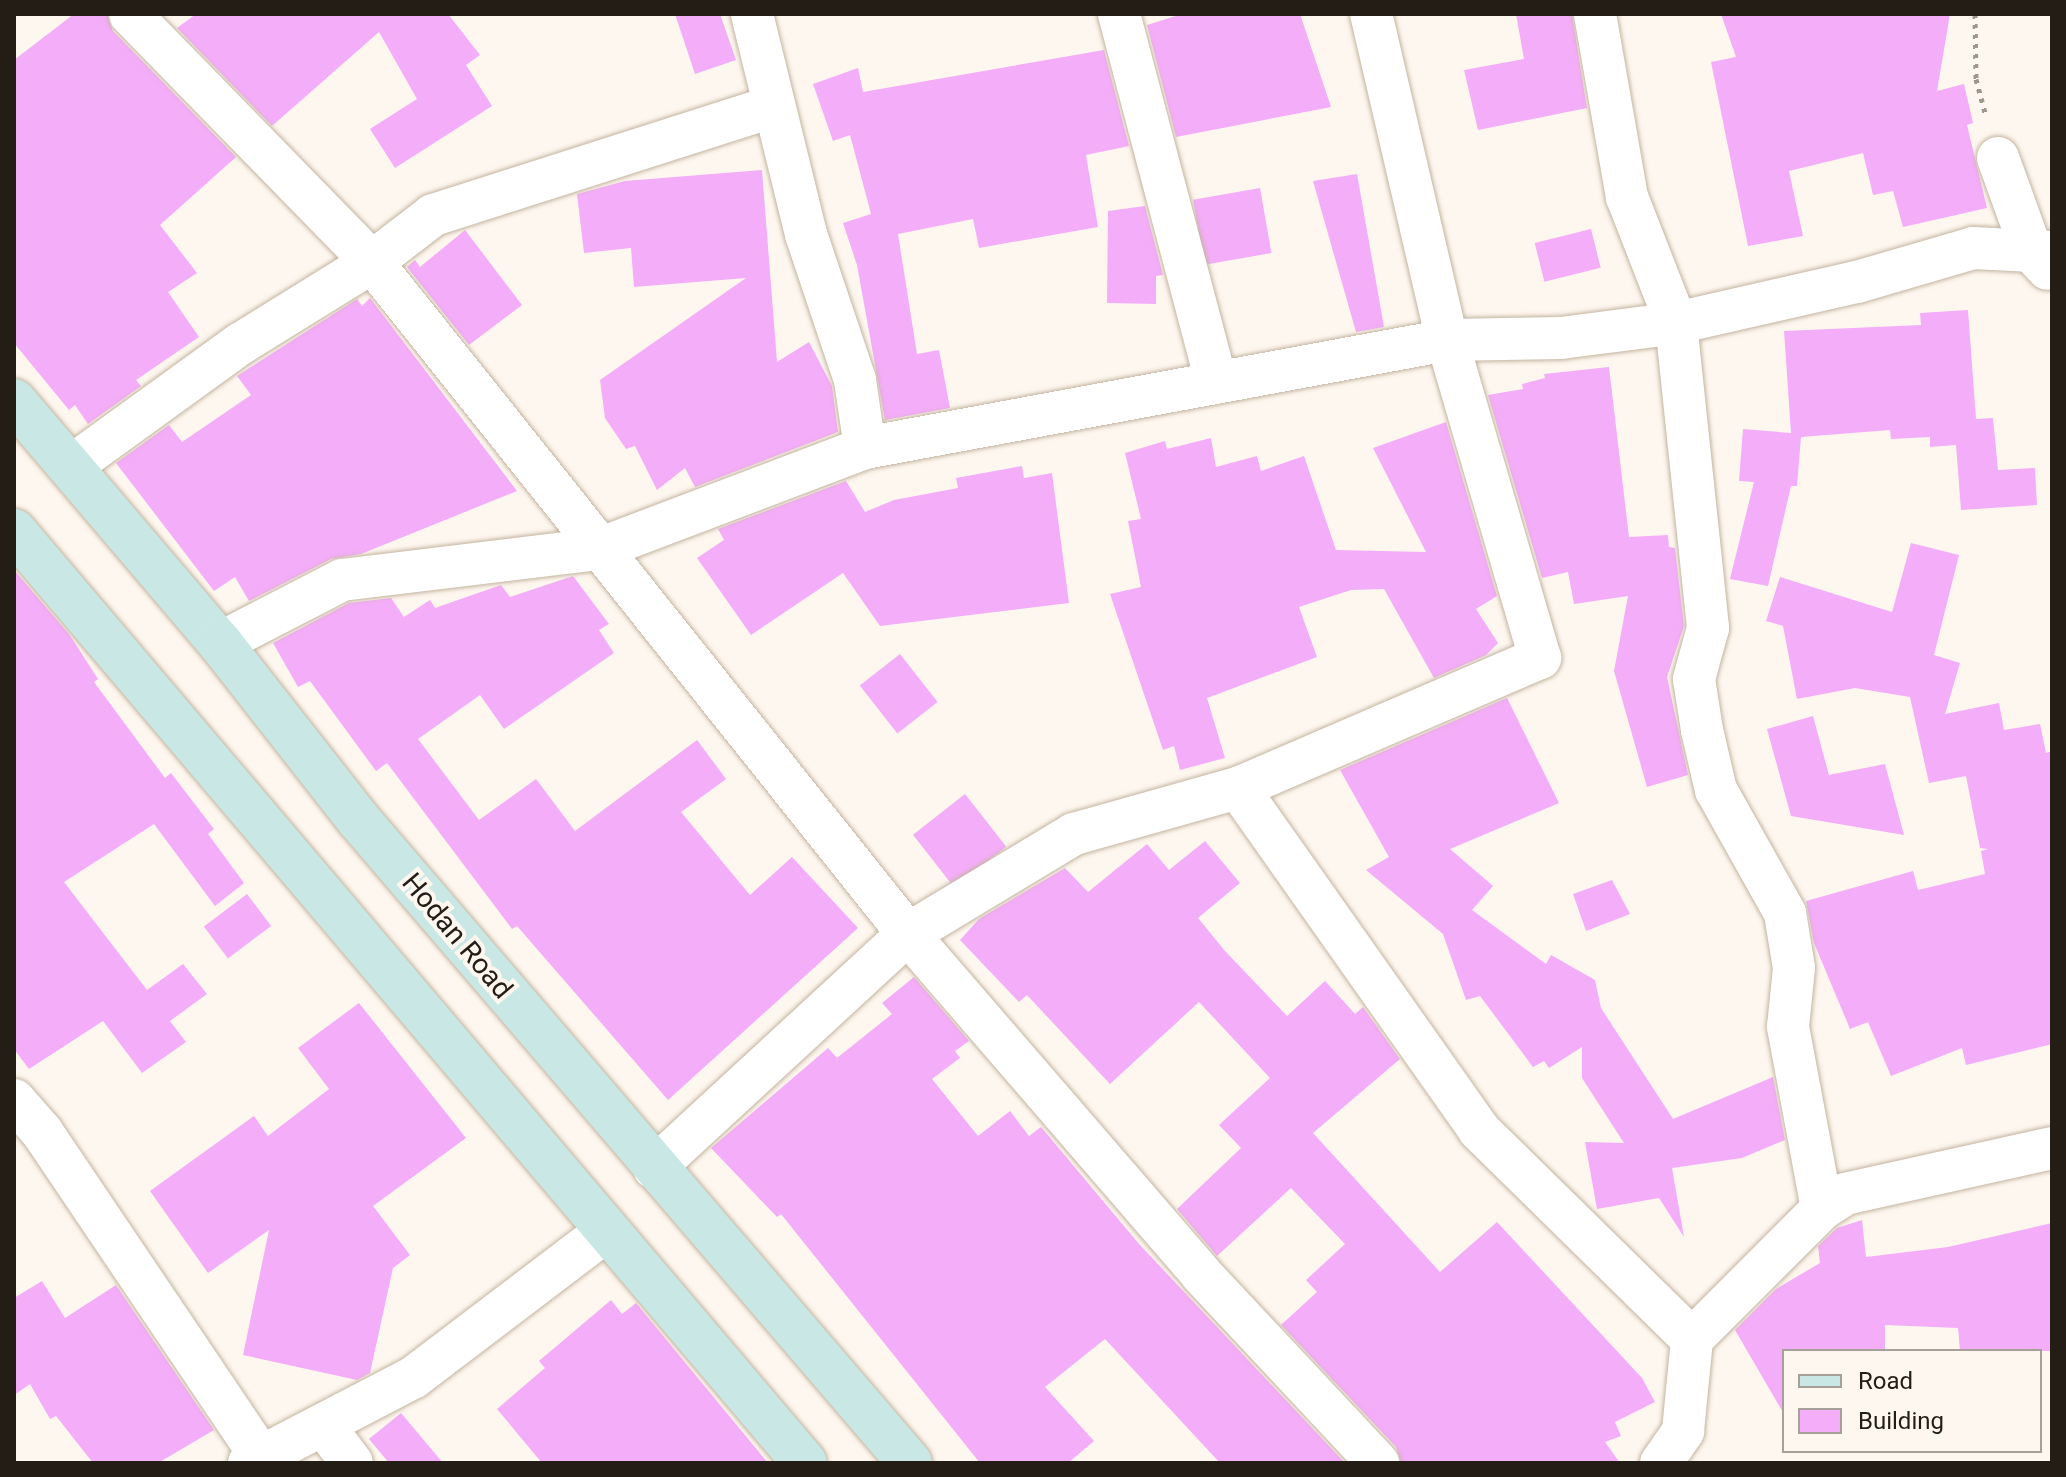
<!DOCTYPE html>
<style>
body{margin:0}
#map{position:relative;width:2066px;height:1477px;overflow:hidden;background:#fef7ef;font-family:Roboto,sans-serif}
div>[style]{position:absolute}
.building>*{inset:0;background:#f4adf8;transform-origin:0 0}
.path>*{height:5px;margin-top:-2.5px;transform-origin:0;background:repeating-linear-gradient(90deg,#9e9790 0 4px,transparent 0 10px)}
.roads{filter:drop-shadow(0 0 2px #c3b4a0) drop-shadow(0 0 2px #c3b4a0)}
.minor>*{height:42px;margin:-21px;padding:0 21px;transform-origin:21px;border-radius:21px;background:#fff}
.secondary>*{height:44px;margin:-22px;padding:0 22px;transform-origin:22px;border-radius:22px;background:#c9e8e5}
span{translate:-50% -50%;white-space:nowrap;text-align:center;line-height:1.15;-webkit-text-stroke:8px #fef7ef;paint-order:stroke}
.street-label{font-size:28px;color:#231d16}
.frame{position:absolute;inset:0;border:16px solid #231d16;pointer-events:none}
.legend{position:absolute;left:1782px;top:1349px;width:260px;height:104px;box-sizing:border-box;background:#fef7ef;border:2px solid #a6a098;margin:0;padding:10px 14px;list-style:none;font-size:24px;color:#231d16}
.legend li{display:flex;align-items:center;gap:16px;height:40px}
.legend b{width:40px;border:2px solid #a6a098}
</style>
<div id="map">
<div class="building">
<div style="clip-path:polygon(74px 14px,107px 14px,113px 31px,236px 157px,160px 225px,197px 273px,168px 292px,199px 337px,136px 380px,141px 386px,88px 424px,75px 405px,69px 410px,14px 343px,14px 60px)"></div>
<div style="clip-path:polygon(196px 14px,448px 14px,480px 55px,466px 65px,492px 106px,395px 168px,370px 129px,417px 99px,379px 32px,272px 126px,177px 28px)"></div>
<div style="clip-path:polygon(675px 14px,720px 14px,736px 60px,695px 74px)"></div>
<div style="clip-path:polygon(1182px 14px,1300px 14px,1331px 107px,1176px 137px,1147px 25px)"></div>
<div style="clip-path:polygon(1516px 14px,1572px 14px,1587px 108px,1478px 130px,1464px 70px,1524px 59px)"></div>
<div style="clip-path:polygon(1721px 14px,1950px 14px,1937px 91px,1964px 84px,1973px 123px,1967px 125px,1987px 208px,1903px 227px,1893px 191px,1873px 195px,1863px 153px,1789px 171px,1803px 236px,1748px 246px,1711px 62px,1736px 57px)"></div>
<div style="clip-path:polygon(1104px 50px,1129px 146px,1086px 155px,1098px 227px,979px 248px,973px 219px,898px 234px,917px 354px,939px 350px,950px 408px,885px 420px,857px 265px,843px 223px,871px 214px,850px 135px,833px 141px,813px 84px,858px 68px,863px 92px)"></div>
<div style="clip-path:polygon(762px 170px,777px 362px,809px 342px,832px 386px,838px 432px,695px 487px,685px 468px,657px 490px,635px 446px,626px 449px,605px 418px,600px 380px,746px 278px,634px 287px,631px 248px,584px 253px,577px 194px,625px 181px)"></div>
<div style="clip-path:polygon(1357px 174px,1384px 327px,1356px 332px,1313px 181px)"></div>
<div style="left:1260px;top:188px;width:66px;height:68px;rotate:80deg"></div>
<div style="clip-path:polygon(1145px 206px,1163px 275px,1156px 276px,1156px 304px,1107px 303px,1108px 211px)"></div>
<div style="left:1591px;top:229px;width:40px;height:58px;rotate:76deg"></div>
<div style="clip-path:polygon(465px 230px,522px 305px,469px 345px,407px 267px,415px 260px,420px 267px)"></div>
<div style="clip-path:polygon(370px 298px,517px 491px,361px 554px,331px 559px,249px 601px,235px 577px,214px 591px,116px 463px,169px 425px,182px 442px,251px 395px,237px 376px,357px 299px,362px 306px)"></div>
<div style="clip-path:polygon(1968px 310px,1976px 419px,1993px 418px,1998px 470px,2035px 468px,2037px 505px,1961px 510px,1956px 445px,1930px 447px,1930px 437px,1891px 439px,1890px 430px,1801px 437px,1797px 486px,1791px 486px,1768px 586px,1730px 579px,1754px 482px,1739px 481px,1743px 429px,1791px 433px,1784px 331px,1921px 325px,1920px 313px)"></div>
<div style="clip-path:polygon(1609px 367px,1629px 537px,1668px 535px,1669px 547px,1675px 548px,1684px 626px,1667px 677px,1688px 775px,1647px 787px,1614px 671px,1628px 596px,1574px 604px,1568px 572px,1542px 578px,1488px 395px,1523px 389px,1522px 384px,1545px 378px,1544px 374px)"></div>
<div style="clip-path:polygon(1446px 422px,1497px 596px,1476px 609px,1498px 643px,1486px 655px,1434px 678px,1384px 589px,1351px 590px,1299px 607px,1317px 657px,1207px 698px,1225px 758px,1180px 770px,1174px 746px,1163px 750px,1110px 594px,1141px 587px,1128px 521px,1141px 519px,1125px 453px,1165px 441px,1167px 449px,1211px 438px,1216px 467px,1257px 456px,1261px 471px,1304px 456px,1336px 550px,1426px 552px,1373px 448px)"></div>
<div style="clip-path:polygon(1022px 466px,1024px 478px,1052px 473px,1069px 603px,880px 626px,843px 573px,751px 635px,697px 558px,724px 540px,718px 529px,846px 481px,865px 512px,894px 500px,958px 488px,956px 478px)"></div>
<div style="clip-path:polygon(1911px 543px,1959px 555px,1934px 655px,1960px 663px,1945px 714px,1999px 703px,2004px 730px,2040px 724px,2046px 753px,2052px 751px,2052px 1044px,1966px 1065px,1962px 1048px,1891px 1076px,1868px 1022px,1850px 1029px,1814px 943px,1806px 901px,1913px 871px,1918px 890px,1985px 874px,1981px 851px,1988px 849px,1980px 848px,1966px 776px,1929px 783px,1910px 697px,1855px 688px,1797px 699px,1783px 626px,1766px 621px,1780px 577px,1892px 612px)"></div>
<div style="clip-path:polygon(14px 570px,69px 634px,98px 679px,94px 682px,165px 778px,171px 773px,214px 829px,208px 834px,244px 883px,215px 906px,154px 824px,64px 882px,147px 990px,183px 964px,207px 994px,170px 1021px,186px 1042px,142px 1073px,103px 1021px,29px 1069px,14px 1049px)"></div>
<div style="clip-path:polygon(573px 576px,609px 624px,599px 630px,614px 653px,504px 729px,480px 695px,418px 739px,479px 820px,536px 779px,575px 831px,697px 740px,726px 779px,681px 812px,750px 895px,792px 857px,858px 928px,668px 1100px,517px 926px,512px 929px,387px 763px,376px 771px,310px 681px,298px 687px,273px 643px,349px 603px,391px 598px,404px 617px,430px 600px,435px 608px,501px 585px,510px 597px)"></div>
<div style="left:900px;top:654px;width:61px;height:51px;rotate:52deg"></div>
<div style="clip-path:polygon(1507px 698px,1559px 803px,1450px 849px,1493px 886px,1472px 910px,1546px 964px,1551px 955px,1595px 980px,1601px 1008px,1673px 1119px,1773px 1077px,1785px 1140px,1742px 1158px,1672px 1168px,1684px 1237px,1659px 1198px,1597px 1209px,1585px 1142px,1624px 1143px,1582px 1078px,1582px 1047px,1549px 1068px,1544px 1061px,1533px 1067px,1480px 996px,1466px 1000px,1443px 934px,1366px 870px,1389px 857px,1340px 770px)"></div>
<div style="clip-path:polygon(1813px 716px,1829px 775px,1885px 764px,1904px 835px,1791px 816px,1767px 729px)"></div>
<div style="left:965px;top:794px;width:67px;height:66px;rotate:52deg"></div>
<div style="clip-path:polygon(1205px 841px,1240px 883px,1198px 918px,1225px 951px,1287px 1016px,1325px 981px,1355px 1014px,1363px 1007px,1400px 1059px,1313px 1133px,1440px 1272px,1497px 1222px,1642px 1378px,1655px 1402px,1615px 1422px,1621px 1436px,1605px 1442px,1620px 1463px,1401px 1463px,1396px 1447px,1281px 1325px,1317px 1292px,1306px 1280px,1345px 1244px,1291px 1188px,1217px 1256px,1177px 1209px,1241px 1148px,1219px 1125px,1270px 1078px,1199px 1002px,1110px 1084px,1027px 995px,1019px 1002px,960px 940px,979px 919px,1065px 868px,1088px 892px,1147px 844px,1169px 870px)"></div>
<div style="clip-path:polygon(1612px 880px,1630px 914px,1586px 931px,1573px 894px)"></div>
<div style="left:247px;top:894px;width:40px;height:54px;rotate:53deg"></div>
<div style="clip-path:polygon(914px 977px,969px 1041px,955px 1051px,960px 1058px,932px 1079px,978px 1136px,1010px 1111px,1029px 1136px,1041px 1127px,1139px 1244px,1345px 1463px,1220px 1463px,1105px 1339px,1045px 1387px,1094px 1441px,1068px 1463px,980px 1463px,781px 1214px,777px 1217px,711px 1148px,828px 1048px,837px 1058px,892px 1014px,882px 1003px)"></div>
<div style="clip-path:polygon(359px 1003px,466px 1138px,373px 1206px,410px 1255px,393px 1268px,370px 1373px,357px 1380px,243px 1355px,269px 1230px,208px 1273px,150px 1191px,254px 1116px,268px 1136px,329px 1089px,298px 1048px)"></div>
<div style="clip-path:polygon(1862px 1220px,1866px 1257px,1948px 1247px,2052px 1223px,2052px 1351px,1960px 1351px,1958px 1328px,1885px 1325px,1885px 1351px,1784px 1351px,1784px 1414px,1735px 1330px,1776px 1289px,1820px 1263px,1818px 1246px,1837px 1228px)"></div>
<div style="clip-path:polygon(42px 1281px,65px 1318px,116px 1285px,214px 1430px,158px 1463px,93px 1463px,56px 1416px,50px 1419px,30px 1384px,14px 1395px,14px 1298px)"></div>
<div style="clip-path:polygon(611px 1300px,622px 1314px,636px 1303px,768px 1463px,542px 1463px,497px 1409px,545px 1368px,539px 1361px)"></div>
<div style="clip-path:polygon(401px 1413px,443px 1463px,389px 1463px,369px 1439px)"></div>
</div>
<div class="path">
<div style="left:1975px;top:14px;width:65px;rotate:89.1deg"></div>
<div style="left:1976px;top:79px;width:38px;rotate:75deg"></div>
</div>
<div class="roads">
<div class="minor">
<div style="left:130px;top:14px;width:347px;rotate:45.7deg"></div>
<div style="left:372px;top:262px;width:860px;rotate:51.42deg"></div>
<div style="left:908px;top:934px;width:450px;rotate:49.2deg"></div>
<div style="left:1202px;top:1275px;width:258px;rotate:46.9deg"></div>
<div style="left:1119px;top:14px;width:380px;rotate:75.2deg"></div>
<div style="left:1595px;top:14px;width:186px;rotate:80.1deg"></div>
<div style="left:1627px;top:197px;width:135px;rotate:68.7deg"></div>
<div style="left:1676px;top:323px;width:307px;rotate:84deg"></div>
<div style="left:1708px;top:628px;width:53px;rotate:105.4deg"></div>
<div style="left:1694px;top:679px;width:52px;rotate:81.1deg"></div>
<div style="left:1702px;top:730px;width:62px;rotate:76.9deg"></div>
<div style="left:1716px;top:790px;width:141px;rotate:60.7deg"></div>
<div style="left:1785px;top:913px;width:56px;rotate:80.7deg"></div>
<div style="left:1794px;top:968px;width:59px;rotate:95.8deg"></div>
<div style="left:1788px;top:1027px;width:185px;rotate:79.4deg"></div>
<div style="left:1998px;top:158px;width:100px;rotate:70.1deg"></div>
<div style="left:2032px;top:252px;width:23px;rotate:47deg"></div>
<div style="left:865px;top:448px;width:592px;rotate:-10.51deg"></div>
<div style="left:1447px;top:340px;width:114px;rotate:-1deg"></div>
<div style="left:1561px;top:338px;width:116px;rotate:-7.4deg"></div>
<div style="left:1676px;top:323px;width:186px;rotate:-12.8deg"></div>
<div style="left:1857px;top:282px;width:121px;rotate:-16.3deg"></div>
<div style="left:1973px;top:248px;width:79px;rotate:2.9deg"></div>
<div style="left:70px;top:467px;width:210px;rotate:-35.9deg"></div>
<div style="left:240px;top:344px;width:155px;rotate:-31.8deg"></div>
<div style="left:372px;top:262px;width:77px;rotate:-37.6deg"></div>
<div style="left:433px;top:215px;width:358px;rotate:-17.7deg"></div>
<div style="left:220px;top:643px;width:137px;rotate:-27.3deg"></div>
<div style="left:342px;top:580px;width:259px;rotate:-6.9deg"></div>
<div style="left:599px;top:549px;width:285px;rotate:-20.8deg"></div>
<div style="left:865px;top:448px;width:69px;rotate:-98.4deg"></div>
<div style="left:855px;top:380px;width:154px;rotate:-108.6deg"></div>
<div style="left:806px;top:234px;width:227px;rotate:-103.8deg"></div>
<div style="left:1238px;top:788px;width:418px;rotate:54.8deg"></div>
<div style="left:1479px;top:1130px;width:298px;rotate:44.5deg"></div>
<div style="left:14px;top:1100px;width:43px;rotate:48.8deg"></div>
<div style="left:42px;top:1132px;width:392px;rotate:56deg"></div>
<div style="left:654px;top:1168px;width:345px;rotate:-42.7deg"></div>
<div style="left:908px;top:934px;width:194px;rotate:-31.1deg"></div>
<div style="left:1074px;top:834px;width:170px;rotate:-15.7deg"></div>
<div style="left:1238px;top:788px;width:329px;rotate:-23.3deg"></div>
<div style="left:1540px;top:658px;width:331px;rotate:-106.3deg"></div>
<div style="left:1447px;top:340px;width:335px;rotate:-103.1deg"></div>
<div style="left:324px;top:1426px;width:46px;rotate:52.9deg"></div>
<div style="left:249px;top:1463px;width:186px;rotate:-27.5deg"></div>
<div style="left:414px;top:1377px;width:241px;rotate:-37.2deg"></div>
<div style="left:1661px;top:1463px;width:39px;rotate:-55deg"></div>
<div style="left:1683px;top:1431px;width:92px;rotate:-84.4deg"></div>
<div style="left:1692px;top:1339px;width:184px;rotate:-45deg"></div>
<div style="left:1822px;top:1209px;width:27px;rotate:-33deg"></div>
<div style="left:1845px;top:1194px;width:212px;rotate:-12.5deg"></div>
</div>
<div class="secondary">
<div style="left:14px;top:401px;width:318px;rotate:49.6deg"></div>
<div style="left:220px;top:643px;width:224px;rotate:51.9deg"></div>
<div style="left:358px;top:819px;width:848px;rotate:49.4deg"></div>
<div style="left:14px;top:531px;width:1222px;rotate:49.68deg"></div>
</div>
</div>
<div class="street-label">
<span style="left:457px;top:936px;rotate:50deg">Hodan Road</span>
</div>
<div class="frame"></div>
<ul class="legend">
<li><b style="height:10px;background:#c9e8e5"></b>Road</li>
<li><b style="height:22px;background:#f4adf8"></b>Building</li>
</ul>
</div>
